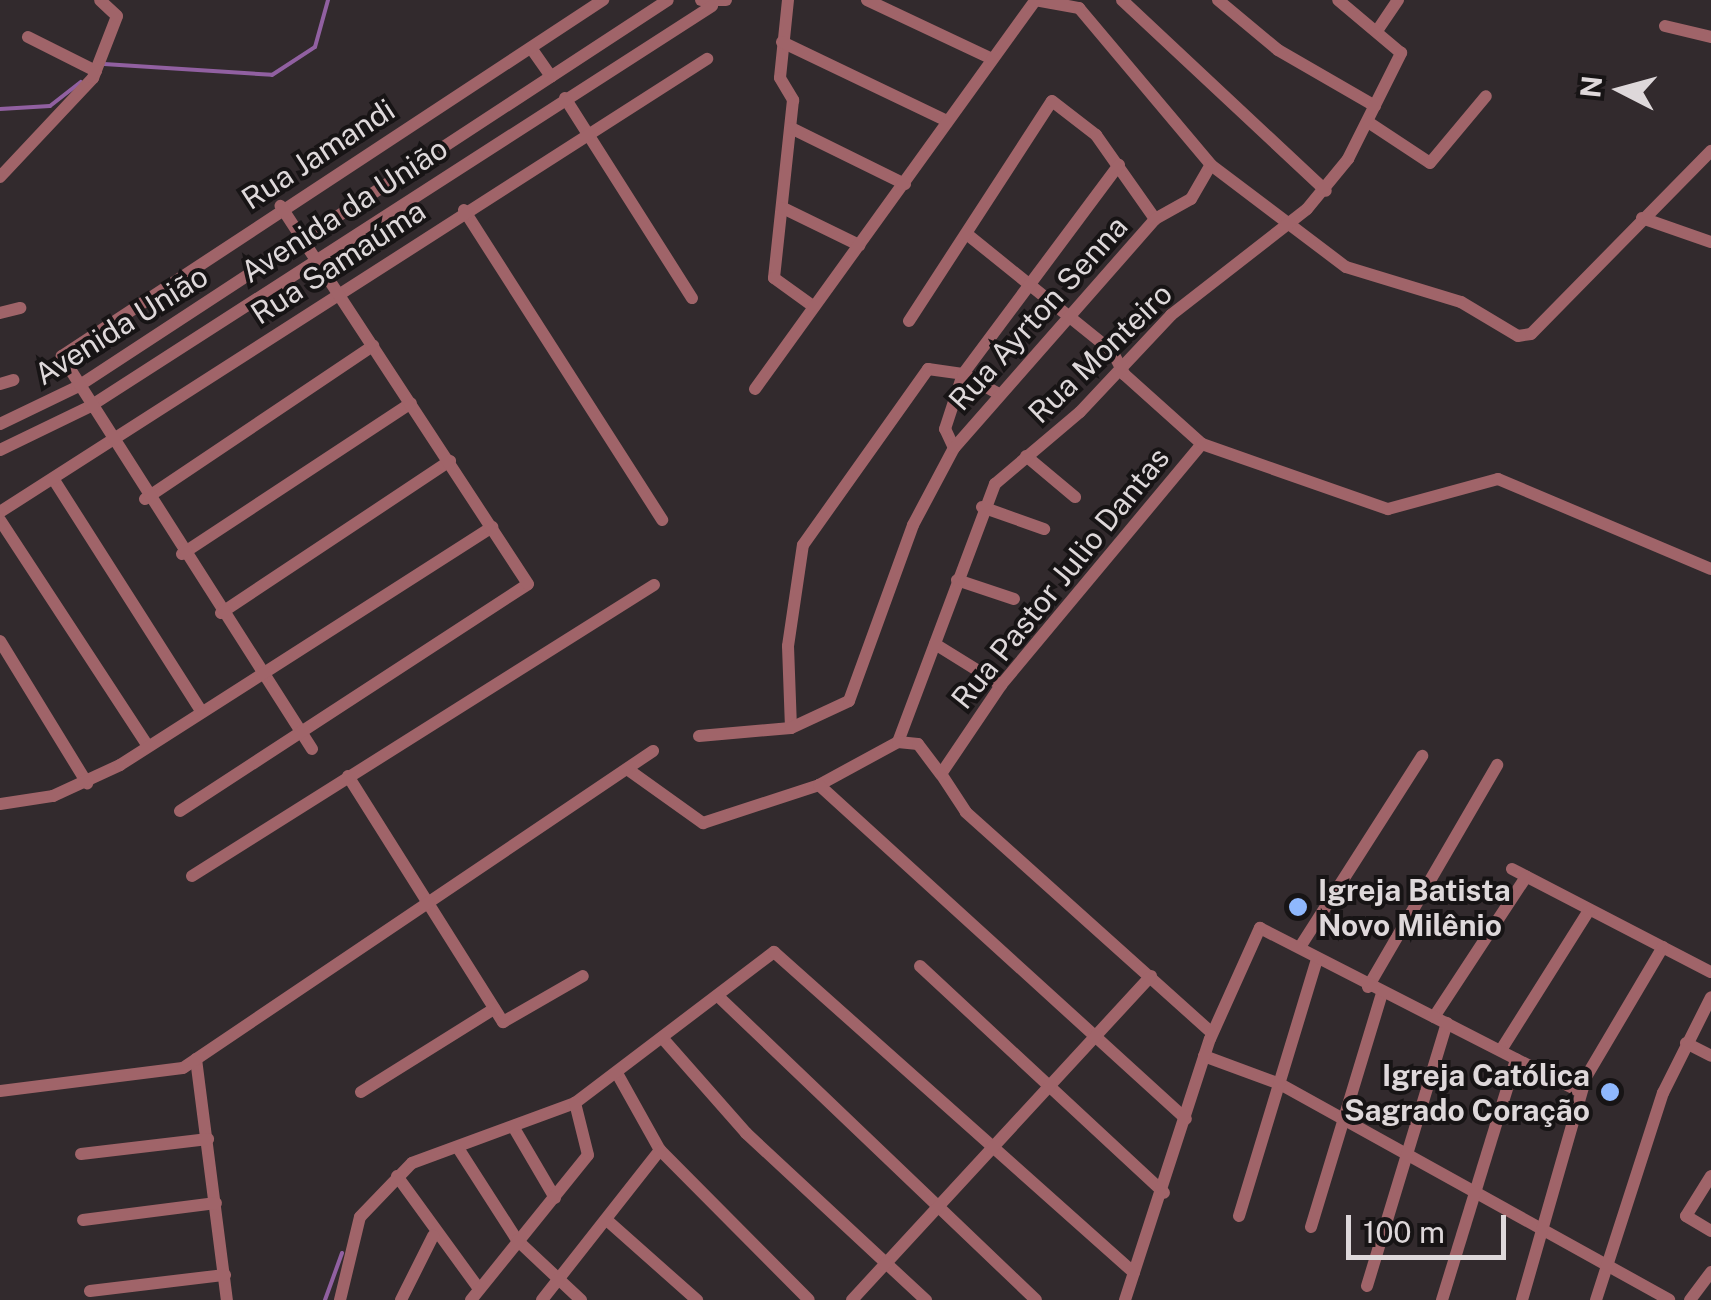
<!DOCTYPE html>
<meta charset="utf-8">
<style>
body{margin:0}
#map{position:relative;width:1711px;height:1300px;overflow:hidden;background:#322a2d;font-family:"Public Sans",sans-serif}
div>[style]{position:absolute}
.stream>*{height:4px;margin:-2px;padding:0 2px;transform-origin:2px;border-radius:2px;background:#9160a1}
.minor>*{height:12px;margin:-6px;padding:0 6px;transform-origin:6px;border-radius:6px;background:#a06469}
.dots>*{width:28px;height:28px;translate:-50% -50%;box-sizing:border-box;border:5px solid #171415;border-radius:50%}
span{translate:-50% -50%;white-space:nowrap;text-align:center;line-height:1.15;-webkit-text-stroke:8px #171415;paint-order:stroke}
.street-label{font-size:30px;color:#ded8da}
.poi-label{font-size:30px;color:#ded8da;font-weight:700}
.left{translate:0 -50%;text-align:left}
.right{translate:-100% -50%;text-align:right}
.north{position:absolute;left:1571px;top:40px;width:100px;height:100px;-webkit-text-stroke:8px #171415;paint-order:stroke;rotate:276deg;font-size:28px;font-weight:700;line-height:40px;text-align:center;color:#ded8da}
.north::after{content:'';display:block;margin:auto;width:35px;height:45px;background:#ded8da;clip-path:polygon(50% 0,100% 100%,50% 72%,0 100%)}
.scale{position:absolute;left:1346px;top:1215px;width:160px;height:45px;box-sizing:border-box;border:5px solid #ded8da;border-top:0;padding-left:12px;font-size:30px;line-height:35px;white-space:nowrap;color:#ded8da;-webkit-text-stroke:8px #171415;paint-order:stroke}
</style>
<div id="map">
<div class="stream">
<div style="left:104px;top:64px;width:168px;rotate:3.7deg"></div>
<div style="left:272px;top:75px;width:51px;rotate:-33.1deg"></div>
<div style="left:315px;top:47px;width:49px;rotate:-74.5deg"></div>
<div style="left:0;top:109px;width:50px;rotate:-3.4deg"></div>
<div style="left:50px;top:106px;width:39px;rotate:-38deg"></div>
<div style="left:325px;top:1300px;width:50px;rotate:-70.1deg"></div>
</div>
<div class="minor">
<div style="left:701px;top:0;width:25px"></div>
<div style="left:788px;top:0;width:78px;rotate:95.9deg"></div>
<div style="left:780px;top:78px;width:26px;rotate:59deg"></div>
<div style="left:793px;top:100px;width:179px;rotate:96.1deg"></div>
<div style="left:774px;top:278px;width:49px;rotate:35.9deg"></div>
<div style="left:867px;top:0;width:134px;rotate:25.2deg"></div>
<div style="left:1035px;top:0;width:45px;rotate:10.3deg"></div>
<div style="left:1079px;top:8px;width:205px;rotate:49.9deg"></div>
<div style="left:1211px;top:165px;width:169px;rotate:37.1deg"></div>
<div style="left:1346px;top:267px;width:120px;rotate:16.9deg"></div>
<div style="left:1461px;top:302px;width:66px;rotate:30.8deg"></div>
<div style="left:1518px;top:336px;width:13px;rotate:-9deg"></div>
<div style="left:1531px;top:334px;width:257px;rotate:-45.5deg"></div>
<div style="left:1122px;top:0;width:279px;rotate:43.1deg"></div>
<div style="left:1218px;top:0;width:78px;rotate:39.8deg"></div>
<div style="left:1278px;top:50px;width:112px;rotate:30deg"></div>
<div style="left:1665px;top:26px;width:47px;rotate:13.4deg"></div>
<div style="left:1379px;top:28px;width:34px;rotate:-56deg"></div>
<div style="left:28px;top:37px;width:76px;rotate:26.6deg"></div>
<div style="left:782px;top:42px;width:181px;rotate:25.6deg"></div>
<div style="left:531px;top:48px;width:35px;rotate:55deg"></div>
<div style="left:565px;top:98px;width:237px;rotate:57.6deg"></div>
<div style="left:1368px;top:122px;width:74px;rotate:33.5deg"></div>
<div style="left:1430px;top:163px;width:87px;rotate:-50.1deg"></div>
<div style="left:791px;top:128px;width:127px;rotate:26.2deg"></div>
<div style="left:0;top:177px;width:136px;rotate:-46.8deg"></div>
<div style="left:93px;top:78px;width:66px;rotate:-68.8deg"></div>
<div style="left:117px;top:16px;width:23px;rotate:-137deg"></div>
<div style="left:783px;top:208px;width:85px;rotate:26deg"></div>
<div style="left:464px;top:210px;width:368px;rotate:57.4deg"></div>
<div style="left:1642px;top:218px;width:73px;rotate:19.2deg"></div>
<div style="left:968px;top:235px;width:185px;rotate:38.9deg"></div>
<div style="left:1112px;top:351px;width:27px;rotate:62deg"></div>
<div style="left:1125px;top:375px;width:103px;rotate:41.9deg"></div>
<div style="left:0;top:313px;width:21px;rotate:-14deg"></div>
<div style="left:909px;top:321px;width:262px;rotate:-57deg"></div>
<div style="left:1052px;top:101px;width:56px;rotate:37.7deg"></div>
<div style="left:1096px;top:135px;width:103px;rotate:54.9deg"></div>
<div style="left:0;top:384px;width:14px;rotate:-17deg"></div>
<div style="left:755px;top:389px;width:480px;rotate:-54.2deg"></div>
<div style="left:0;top:424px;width:85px;rotate:-25.7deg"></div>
<div style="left:77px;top:387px;width:706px;rotate:-33.22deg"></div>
<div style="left:954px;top:448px;width:21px;rotate:-115deg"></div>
<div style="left:945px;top:429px;width:58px;rotate:-71.9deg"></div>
<div style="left:963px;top:374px;width:261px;rotate:-53.3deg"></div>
<div style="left:0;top:450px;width:99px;rotate:-25.8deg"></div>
<div style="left:89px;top:407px;width:741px;rotate:-32.77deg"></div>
<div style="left:1026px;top:456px;width:64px;rotate:39.9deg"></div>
<div style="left:54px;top:480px;width:275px;rotate:57.5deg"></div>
<div style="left:145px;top:499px;width:275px;rotate:-33.9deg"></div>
<div style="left:982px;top:507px;width:66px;rotate:19.5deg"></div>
<div style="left:0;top:512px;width:840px;rotate:-32.65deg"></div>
<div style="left:0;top:520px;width:270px;rotate:56.8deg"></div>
<div style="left:182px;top:554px;width:274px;rotate:-33.4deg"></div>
<div style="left:957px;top:580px;width:60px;rotate:18.4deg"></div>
<div style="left:221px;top:613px;width:275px;rotate:-33.6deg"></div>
<div style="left:0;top:641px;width:167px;rotate:58.5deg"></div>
<div style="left:935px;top:644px;width:78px;rotate:31.8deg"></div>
<div style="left:791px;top:728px;width:82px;rotate:-92.1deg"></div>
<div style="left:788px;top:646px;width:102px;rotate:-81.6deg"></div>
<div style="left:803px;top:545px;width:216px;rotate:-54.6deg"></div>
<div style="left:928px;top:369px;width:35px;rotate:8deg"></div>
<div style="left:963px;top:374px;width:38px;rotate:29deg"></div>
<div style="left:699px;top:736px;width:92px;rotate:-5deg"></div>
<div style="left:791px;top:728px;width:64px;rotate:-25deg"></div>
<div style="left:849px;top:701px;width:187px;rotate:-70deg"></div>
<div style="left:913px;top:525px;width:87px;rotate:-62deg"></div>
<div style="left:954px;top:448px;width:305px;rotate:-48.7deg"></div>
<div style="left:1155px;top:219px;width:41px;rotate:-29.1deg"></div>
<div style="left:1191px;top:199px;width:39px;rotate:-60deg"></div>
<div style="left:898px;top:742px;width:276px;rotate:-69.4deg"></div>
<div style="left:995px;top:484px;width:111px;rotate:-40.3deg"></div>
<div style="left:1080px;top:412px;width:133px;rotate:-46.8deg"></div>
<div style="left:1171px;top:315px;width:172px;rotate:-37.9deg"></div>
<div style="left:1307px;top:209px;width:65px;rotate:-50.6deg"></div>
<div style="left:1348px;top:159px;width:119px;rotate:-63.4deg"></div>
<div style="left:1401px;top:53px;width:82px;rotate:-139.9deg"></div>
<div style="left:312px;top:749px;width:466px;rotate:-122.5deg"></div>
<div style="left:62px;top:356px;width:648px;rotate:-33.35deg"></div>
<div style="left:630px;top:771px;width:90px;rotate:35.5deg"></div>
<div style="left:703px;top:823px;width:122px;rotate:-18.1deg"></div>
<div style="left:819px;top:785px;width:90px;rotate:-28.6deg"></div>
<div style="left:898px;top:742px;width:20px;rotate:6deg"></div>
<div style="left:918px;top:744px;width:38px;rotate:53deg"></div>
<div style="left:348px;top:776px;width:291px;rotate:57.8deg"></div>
<div style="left:503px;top:1022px;width:92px;rotate:-29.9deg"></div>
<div style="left:819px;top:785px;width:496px;rotate:42.3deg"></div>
<div style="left:0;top:804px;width:54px;rotate:-8.6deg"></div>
<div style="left:53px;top:796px;width:74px;rotate:-24.8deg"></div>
<div style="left:120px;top:765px;width:442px;rotate:-32.6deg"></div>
<div style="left:180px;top:811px;width:415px;rotate:-33.1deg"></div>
<div style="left:528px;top:584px;width:452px;rotate:-123.2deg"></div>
<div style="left:1512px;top:869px;width:224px;rotate:27.4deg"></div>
<div style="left:192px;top:876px;width:546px;rotate:-32.21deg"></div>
<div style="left:1300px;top:947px;width:227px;rotate:-57.4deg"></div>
<div style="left:920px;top:966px;width:333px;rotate:42.9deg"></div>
<div style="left:1368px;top:987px;width:257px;rotate:-59.8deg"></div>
<div style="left:720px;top:998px;width:437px;rotate:43.7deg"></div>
<div style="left:1434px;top:1017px;width:168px;rotate:-56.7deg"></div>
<div style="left:1212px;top:1033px;width:331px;rotate:-138.1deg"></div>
<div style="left:966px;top:812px;width:45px;rotate:-123.3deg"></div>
<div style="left:941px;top:774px;width:107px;rotate:-56deg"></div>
<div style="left:1001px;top:685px;width:314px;rotate:-50.2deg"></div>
<div style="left:1202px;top:444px;width:197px;rotate:19.3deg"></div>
<div style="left:1388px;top:509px;width:114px;rotate:-15.3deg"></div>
<div style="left:1498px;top:479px;width:231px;rotate:22.9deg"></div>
<div style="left:665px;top:1041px;width:123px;rotate:48.6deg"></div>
<div style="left:746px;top:1133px;width:246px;rotate:42.9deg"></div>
<div style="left:1686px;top:1043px;width:28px;rotate:27deg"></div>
<div style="left:1501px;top:1050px;width:165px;rotate:-57.8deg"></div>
<div style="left:1204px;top:1056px;width:81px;rotate:20.2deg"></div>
<div style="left:1280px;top:1084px;width:445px;rotate:29deg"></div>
<div style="left:196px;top:1059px;width:243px;rotate:82.7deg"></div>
<div style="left:618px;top:1075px;width:86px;rotate:60.8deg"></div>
<div style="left:660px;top:1150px;width:211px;rotate:45.2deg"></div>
<div style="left:0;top:1091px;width:184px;rotate:-7.2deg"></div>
<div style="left:183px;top:1068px;width:567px;rotate:-34deg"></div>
<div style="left:361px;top:1092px;width:157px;rotate:-32deg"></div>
<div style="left:514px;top:1128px;width:81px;rotate:59.6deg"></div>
<div style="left:458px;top:1148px;width:109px;rotate:57.3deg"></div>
<div style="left:517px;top:1240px;width:88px;rotate:43.2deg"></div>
<div style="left:81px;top:1154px;width:128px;rotate:-6.7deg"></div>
<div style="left:397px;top:1176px;width:136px;rotate:54deg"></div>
<div style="left:1711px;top:1176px;width:47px;rotate:122deg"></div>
<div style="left:1686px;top:1216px;width:29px;rotate:31deg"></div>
<div style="left:1239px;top:1216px;width:268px;rotate:-73.1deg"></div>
<div style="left:83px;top:1220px;width:134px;rotate:-7.3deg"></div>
<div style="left:609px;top:1222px;width:118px;rotate:41.6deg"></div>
<div style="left:1311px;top:1227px;width:245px;rotate:-73.1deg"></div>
<div style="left:1367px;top:1286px;width:275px;rotate:-73.1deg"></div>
<div style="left:90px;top:1291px;width:136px;rotate:-6.8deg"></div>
<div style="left:340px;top:1300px;width:85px;rotate:-76.5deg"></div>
<div style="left:360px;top:1217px;width:75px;rotate:-46.1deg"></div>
<div style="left:412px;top:1163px;width:174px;rotate:-20.2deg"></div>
<div style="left:575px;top:1103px;width:250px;rotate:-37.2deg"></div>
<div style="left:774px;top:952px;width:482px;rotate:41.7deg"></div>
<div style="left:401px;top:1300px;width:72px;rotate:-63.4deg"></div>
<div style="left:471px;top:1300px;width:186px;rotate:-51.1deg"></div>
<div style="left:588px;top:1155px;width:54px;rotate:-104deg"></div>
<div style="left:542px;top:1300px;width:191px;rotate:-51.8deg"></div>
<div style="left:852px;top:1300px;width:441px;rotate:-47.3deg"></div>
<div style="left:1125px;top:1300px;width:274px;rotate:-72deg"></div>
<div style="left:1210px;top:1039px;width:122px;rotate:-65.8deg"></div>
<div style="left:1260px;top:928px;width:360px;rotate:27.1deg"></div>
<div style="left:1442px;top:1300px;width:252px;rotate:-72.9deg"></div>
<div style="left:1522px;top:1300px;width:232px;rotate:-74deg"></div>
<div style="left:1586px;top:1077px;width:151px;rotate:-59.4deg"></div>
<div style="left:1596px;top:1300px;width:218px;rotate:-72.1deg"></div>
<div style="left:1663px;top:1093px;width:107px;rotate:-63.4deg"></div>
<div style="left:1690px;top:1300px;width:35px;rotate:-53deg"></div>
</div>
<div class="dots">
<div style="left:1298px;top:907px;background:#8fb8fd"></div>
<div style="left:1610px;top:1092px;background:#8fb8fd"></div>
</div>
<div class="street-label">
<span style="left:318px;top:154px;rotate:-33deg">Rua Jamandi</span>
<span style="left:344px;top:210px;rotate:-33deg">Avenida da União</span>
<span style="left:338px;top:262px;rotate:-33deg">Rua Samaúma</span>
<span style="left:1038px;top:313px;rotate:-48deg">Rua Ayrton Senna</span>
<span style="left:121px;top:325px;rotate:-32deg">Avenida União</span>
<span style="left:1100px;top:353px;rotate:-44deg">Rua Monteiro</span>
<span style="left:1060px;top:578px;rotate:-51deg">Rua Pastor Julio Dantas</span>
</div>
<div class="poi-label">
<span class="left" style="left:1318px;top:907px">Igreja Batista<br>Novo Milênio</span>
<span class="right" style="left:1590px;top:1092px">Igreja Católica<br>Sagrado Coração</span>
</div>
<div class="north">N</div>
<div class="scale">100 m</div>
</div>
